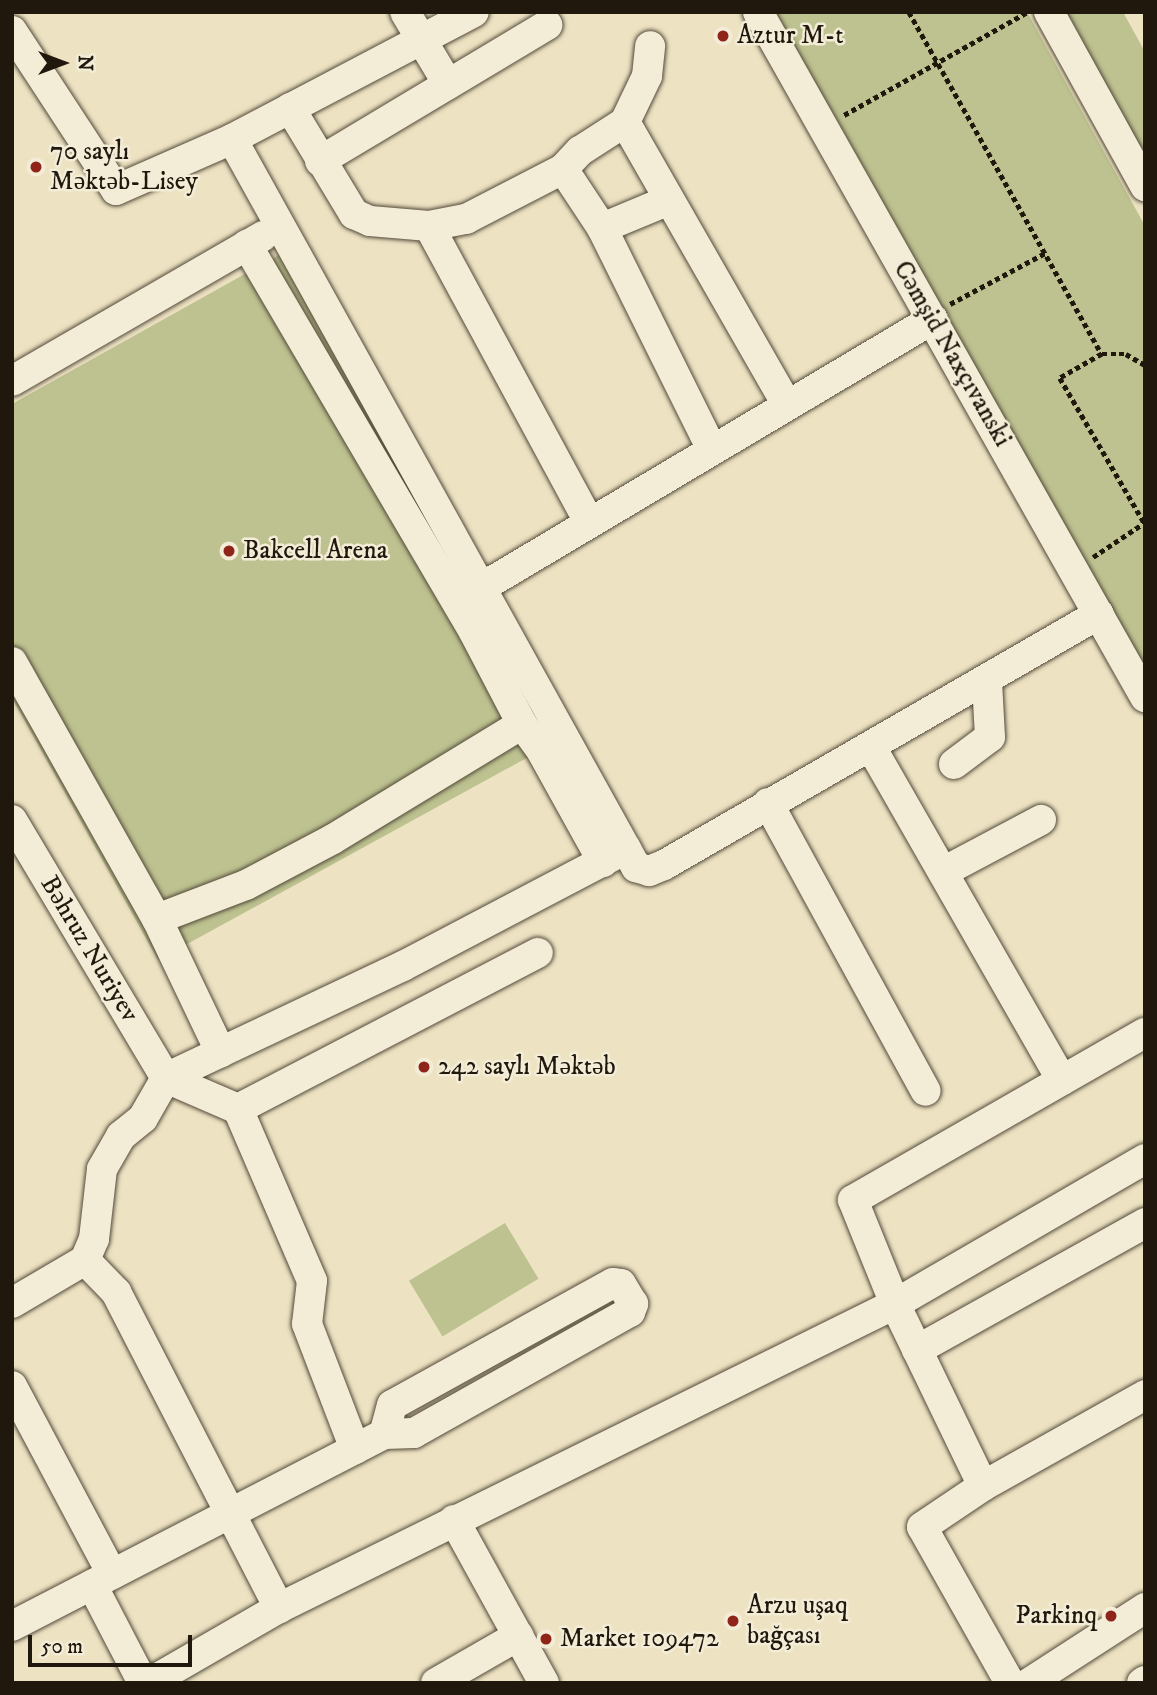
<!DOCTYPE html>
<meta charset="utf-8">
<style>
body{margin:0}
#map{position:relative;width:1157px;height:1695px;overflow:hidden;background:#ede2c2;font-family:"IM FELL DW Pica",serif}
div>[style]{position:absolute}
.green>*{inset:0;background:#bdc290;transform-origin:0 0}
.path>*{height:4.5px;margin-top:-2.25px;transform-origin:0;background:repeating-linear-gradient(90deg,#20180d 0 5px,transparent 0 8.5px)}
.roads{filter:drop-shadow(0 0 2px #534a3a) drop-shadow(0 0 2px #534a3a)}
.minor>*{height:30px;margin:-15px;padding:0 15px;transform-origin:15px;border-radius:15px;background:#f3ecd7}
.dots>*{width:19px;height:19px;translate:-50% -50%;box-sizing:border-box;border:4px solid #f3ecd7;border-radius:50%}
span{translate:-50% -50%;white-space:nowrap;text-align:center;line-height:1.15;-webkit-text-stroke:5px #f3ecd7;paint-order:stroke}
.poi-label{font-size:26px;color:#20180d}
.left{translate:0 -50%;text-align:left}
.right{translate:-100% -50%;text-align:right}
.street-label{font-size:26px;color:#20180d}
.frame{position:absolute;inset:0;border:14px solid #20180d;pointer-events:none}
.north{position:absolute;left:28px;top:28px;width:70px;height:70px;-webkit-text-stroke:5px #f3ecd7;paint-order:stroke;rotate:90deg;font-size:19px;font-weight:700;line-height:28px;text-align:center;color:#20180d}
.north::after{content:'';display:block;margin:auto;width:24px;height:32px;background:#20180d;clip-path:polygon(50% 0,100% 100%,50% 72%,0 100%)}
.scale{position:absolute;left:28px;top:1635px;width:164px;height:32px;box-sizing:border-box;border:4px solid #20180d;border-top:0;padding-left:9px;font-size:21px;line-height:24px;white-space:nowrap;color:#20180d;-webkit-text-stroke:5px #f3ecd7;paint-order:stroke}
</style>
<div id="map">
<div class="green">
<div style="clip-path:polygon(776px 12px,1027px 12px,1145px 226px,1145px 669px)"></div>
<div style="clip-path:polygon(1065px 12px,1123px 12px,1145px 52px,1145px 147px,1141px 149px)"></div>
<div style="clip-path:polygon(279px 255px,554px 743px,158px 960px,12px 698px,12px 404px)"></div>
<div style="left:505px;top:1223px;width:65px;height:112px;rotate:59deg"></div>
</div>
<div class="path">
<div style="left:909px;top:12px;width:393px;rotate:60.6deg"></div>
<div style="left:1102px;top:354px;width:24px"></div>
<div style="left:1126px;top:354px;width:22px;rotate:30deg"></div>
<div style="left:844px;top:115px;width:209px;rotate:-29.3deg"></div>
<div style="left:950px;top:304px;width:108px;rotate:-28.2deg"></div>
<div style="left:1102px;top:354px;width:48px;rotate:150.3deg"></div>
<div style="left:1060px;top:378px;width:169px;rotate:59.8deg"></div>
<div style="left:1093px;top:557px;width:61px;rotate:-33.7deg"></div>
</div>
<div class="roads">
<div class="minor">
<div style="left:405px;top:12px;width:84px;rotate:59.2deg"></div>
<div style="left:758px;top:12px;width:787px;rotate:60.54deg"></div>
<div style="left:1049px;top:12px;width:199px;rotate:61.1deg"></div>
<div style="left:12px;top:31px;width:190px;rotate:56.8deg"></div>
<div style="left:116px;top:190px;width:127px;rotate:-23.7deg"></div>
<div style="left:232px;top:139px;width:273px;rotate:-27.7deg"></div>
<div style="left:290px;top:108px;width:124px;rotate:58.9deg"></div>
<div style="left:354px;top:214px;width:17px;rotate:24deg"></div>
<div style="left:370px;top:221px;width:59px;rotate:4.8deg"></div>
<div style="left:429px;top:226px;width:38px;rotate:-11deg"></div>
<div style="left:466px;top:219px;width:109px;rotate:-27.3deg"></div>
<div style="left:563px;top:169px;width:25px;rotate:-47deg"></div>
<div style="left:580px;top:151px;width:54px;rotate:-32.8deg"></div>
<div style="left:625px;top:122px;width:324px;rotate:60.2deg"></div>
<div style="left:625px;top:122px;width:51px;rotate:-64.4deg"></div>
<div style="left:647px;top:76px;width:30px;rotate:-84deg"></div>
<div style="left:232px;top:139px;width:833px;rotate:60.97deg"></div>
<div style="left:636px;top:867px;width:14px;rotate:17deg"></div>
<div style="left:649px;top:871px;width:16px;rotate:-22deg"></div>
<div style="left:664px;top:865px;width:502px;rotate:-29.99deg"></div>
<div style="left:320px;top:161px;width:265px;rotate:-30.9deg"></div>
<div style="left:563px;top:169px;width:71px;rotate:56.5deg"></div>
<div style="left:602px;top:228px;width:246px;rotate:63.6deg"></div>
<div style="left:429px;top:226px;width:336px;rotate:61.6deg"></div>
<div style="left:602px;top:228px;width:70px;rotate:-22.6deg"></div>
<div style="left:12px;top:381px;width:290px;rotate:-30deg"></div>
<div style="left:479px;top:589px;width:528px;rotate:-30.74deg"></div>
<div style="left:12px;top:662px;width:295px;rotate:60.6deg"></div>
<div style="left:157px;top:919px;width:95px;rotate:-20.9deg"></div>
<div style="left:246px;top:885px;width:98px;rotate:-27.9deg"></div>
<div style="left:333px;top:839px;width:221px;rotate:-31.3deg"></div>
<div style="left:522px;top:724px;width:104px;rotate:-117.6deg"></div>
<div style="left:474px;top:632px;width:449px;rotate:-120.4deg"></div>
<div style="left:522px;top:724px;width:34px;rotate:54deg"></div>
<div style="left:542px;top:752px;width:126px;rotate:61deg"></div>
<div style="left:871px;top:747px;width:384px;rotate:60.2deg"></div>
<div style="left:954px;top:764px;width:45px;rotate:-36.9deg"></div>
<div style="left:990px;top:737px;width:56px;rotate:-93.1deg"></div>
<div style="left:768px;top:803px;width:328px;rotate:61.3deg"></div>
<div style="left:12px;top:820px;width:300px;rotate:59.2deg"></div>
<div style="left:943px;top:872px;width:111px;rotate:-28deg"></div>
<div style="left:157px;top:919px;width:148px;rotate:64.5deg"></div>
<div style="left:166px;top:1078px;width:78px;rotate:23.3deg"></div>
<div style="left:238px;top:1109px;width:187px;rotate:66.7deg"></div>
<div style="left:312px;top:1281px;width:43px;rotate:96.6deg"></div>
<div style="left:307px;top:1324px;width:134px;rotate:69deg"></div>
<div style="left:238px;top:1109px;width:338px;rotate:-27.5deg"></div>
<div style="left:85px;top:1260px;width:45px;rotate:45.9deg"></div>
<div style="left:116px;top:1292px;width:356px;rotate:62.7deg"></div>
<div style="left:12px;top:1303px;width:85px;rotate:-30.5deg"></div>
<div style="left:85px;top:1260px;width:23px;rotate:-67deg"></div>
<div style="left:94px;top:1239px;width:70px;rotate:-83.5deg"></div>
<div style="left:102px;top:1169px;width:38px;rotate:-60deg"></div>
<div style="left:121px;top:1136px;width:28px;rotate:-39deg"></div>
<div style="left:143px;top:1118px;width:46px;rotate:-60.1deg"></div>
<div style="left:166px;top:1078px;width:262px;rotate:-25.3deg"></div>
<div style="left:403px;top:966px;width:252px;rotate:-27.7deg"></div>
<div style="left:917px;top:1350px;width:261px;rotate:-29.1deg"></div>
<div style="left:12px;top:1386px;width:213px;rotate:62deg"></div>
<div style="left:983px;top:1486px;width:186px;rotate:-29.3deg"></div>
<div style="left:454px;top:1520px;width:186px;rotate:61.1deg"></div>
<div style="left:92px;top:1585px;width:110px;rotate:62.5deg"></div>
<div style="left:12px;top:1626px;width:419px;rotate:-27.3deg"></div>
<div style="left:384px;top:1434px;width:30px;rotate:-2deg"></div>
<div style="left:414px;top:1433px;width:248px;rotate:-29.3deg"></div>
<div style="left:630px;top:1312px;width:9px;rotate:-69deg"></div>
<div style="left:633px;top:1304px;width:23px;rotate:-121deg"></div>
<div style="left:621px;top:1284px;width:8px;rotate:-173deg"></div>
<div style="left:613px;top:1283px;width:252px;rotate:151.1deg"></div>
<div style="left:392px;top:1405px;width:30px;rotate:105deg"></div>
<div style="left:149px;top:1683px;width:150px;rotate:-30deg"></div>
<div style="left:279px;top:1608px;width:687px;rotate:-26.27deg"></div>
<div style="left:895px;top:1304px;width:289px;rotate:-30.1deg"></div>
<div style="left:436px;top:1683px;width:95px;rotate:-29.8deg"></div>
<div style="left:1010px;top:1683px;width:179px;rotate:-119.4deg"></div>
<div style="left:922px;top:1527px;width:73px;rotate:-33.9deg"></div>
<div style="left:983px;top:1486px;width:202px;rotate:-115.8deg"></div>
<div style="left:895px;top:1304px;width:112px;rotate:-112deg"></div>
<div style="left:853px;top:1200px;width:336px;rotate:-29.8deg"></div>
<div style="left:1029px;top:1683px;width:138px;rotate:-32.9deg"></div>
<div style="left:1142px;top:1683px;width:4px;rotate:-34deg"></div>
</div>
</div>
<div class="dots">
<div style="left:723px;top:36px;background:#8f2418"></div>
<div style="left:36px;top:167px;background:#8f2418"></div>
<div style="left:229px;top:551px;background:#8f2418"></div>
<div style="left:424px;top:1067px;background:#8f2418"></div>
<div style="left:1111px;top:1616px;background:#8f2418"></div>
<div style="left:733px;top:1621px;background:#8f2418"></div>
<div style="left:546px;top:1639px;background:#8f2418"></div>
</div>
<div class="poi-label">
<span class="left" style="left:737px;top:36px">Aztur M-t</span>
<span class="left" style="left:50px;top:167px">70 saylı<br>Məktəb-Lisey</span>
<span class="left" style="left:243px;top:551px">Bakcell Arena</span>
<span class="left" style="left:438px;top:1067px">242 saylı Məktəb</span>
<span class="left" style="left:747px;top:1621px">Arzu uşaq<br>bağçası</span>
<span class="right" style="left:1097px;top:1616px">Parkinq</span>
<span class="left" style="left:560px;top:1639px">Market 109472</span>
</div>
<div class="street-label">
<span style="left:952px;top:354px;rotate:60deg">Cəmşid Naxçıvanski</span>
<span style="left:89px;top:949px;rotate:59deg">Bəhruz Nuriyev</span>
</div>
<div class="frame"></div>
<div class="north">N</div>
<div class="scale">50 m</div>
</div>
